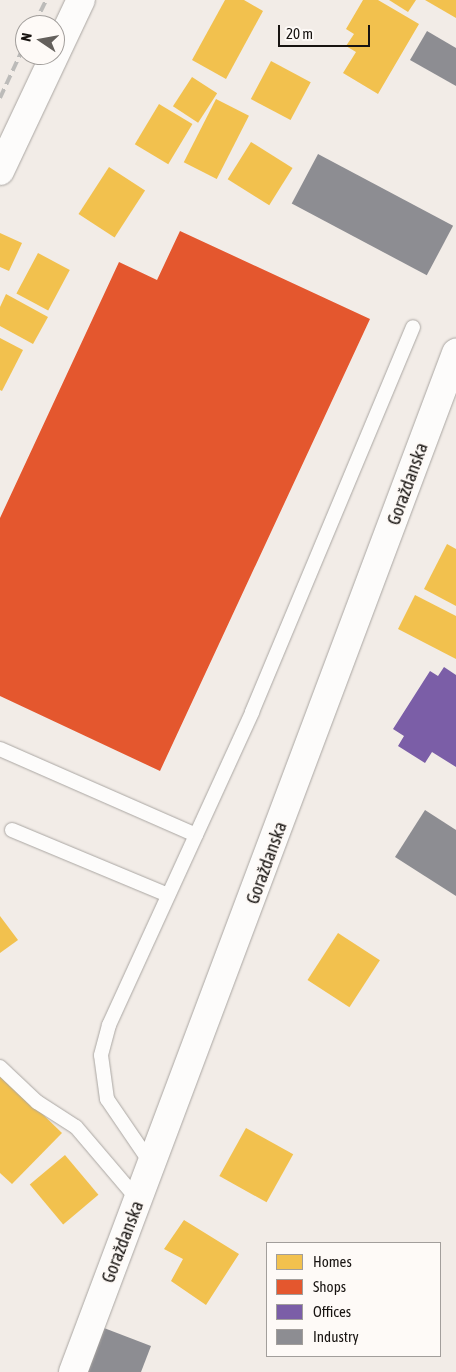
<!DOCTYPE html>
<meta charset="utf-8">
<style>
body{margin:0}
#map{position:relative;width:456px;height:1372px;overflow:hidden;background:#f2ece7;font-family:"Asap Condensed",sans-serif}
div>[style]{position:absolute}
.homes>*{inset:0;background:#f2c14e;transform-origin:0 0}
.shops>*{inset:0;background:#e4572e}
.offices>*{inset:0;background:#7b5ea7}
.industry>*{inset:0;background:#8d8d92;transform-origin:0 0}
.roads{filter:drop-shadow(0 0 1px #aaa6a2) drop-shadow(0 0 1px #aaa6a2)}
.lane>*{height:14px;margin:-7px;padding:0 7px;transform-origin:7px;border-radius:7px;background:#fdfcfb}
.street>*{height:28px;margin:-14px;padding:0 14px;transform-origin:14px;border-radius:14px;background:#fdfcfb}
.rail>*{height:4px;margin-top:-2px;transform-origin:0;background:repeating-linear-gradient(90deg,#bcbbb9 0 10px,transparent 0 15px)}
span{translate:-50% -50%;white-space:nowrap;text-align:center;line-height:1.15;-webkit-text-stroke:5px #fefaf7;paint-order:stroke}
.street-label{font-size:18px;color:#181411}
.legend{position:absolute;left:266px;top:1242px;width:175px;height:115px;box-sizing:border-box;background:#fefaf7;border:1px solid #a29e9b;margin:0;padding:6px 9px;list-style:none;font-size:15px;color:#181411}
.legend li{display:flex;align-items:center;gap:10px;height:25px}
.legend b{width:25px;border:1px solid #a29e9b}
.north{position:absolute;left:15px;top:15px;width:50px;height:50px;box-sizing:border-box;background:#fefaf7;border:1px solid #a29e9b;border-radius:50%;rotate:282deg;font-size:14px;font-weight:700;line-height:20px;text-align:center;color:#181411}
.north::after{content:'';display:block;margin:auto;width:18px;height:22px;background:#64605c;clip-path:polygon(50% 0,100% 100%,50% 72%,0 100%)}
.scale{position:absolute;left:278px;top:25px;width:92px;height:22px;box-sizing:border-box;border:2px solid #181411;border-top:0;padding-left:6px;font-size:15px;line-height:18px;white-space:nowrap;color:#181411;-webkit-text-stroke:4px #fefaf7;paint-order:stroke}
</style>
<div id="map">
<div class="homes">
<div style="clip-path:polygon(225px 0,244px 0,263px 11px,226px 79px,192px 60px)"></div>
<div style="clip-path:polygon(363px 0,378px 0,419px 24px,378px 94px,343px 73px,356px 52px,346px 46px,354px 34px,346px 29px)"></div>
<div style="clip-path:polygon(389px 0,416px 0,408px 12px)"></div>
<div style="clip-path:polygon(425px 0,456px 0,456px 18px)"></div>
<div style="left:271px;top:61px;width:45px;height:43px;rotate:28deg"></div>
<div style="left:192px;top:77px;width:30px;height:35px;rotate:33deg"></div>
<div style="left:216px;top:99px;width:37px;height:71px;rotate:27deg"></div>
<div style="left:159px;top:104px;width:39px;height:47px;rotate:31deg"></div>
<div style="left:251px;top:142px;width:49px;height:44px;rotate:32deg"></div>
<div style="left:109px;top:167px;width:43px;height:56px;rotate:33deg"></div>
<div style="clip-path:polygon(0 233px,22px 243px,9px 271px,0 267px)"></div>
<div style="left:38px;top:253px;width:36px;height:46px;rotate:28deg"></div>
<div style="clip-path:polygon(6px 294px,48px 317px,33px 344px,0 326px,0 307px)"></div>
<div style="clip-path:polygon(0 338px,23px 350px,2px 391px,0 390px)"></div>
<div style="clip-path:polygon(447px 544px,456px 549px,456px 606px,424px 589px)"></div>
<div style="clip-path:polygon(415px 595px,456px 616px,456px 659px,398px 629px)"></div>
<div style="clip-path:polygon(0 916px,18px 940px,0 953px)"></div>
<div style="left:338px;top:933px;width:50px;height:56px;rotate:33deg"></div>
<div style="clip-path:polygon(0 1073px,62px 1133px,12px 1184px,0 1173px)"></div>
<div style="left:246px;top:1128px;width:54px;height:55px;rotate:29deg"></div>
<div style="left:65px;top:1155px;width:52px;height:46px;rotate:50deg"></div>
<div style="clip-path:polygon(184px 1220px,239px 1254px,206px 1305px,171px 1281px,183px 1259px,164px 1249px)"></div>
</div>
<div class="shops">
<div style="clip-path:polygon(180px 231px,370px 319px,160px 771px,0 696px,0 518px,119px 262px,157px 280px)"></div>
</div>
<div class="offices">
<div style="clip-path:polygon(444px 667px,456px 675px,456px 767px,432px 752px,425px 763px,398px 746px,404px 736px,393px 729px,430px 671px,438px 676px)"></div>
</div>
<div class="industry">
<div style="clip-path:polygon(427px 31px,456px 48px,456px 86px,410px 60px)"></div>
<div style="left:318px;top:154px;width:153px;height:56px;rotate:28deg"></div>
<div style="clip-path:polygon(425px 810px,456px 830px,456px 896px,395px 857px)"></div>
<div style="clip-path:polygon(104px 1328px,151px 1346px,141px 1372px,87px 1372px)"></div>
</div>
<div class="roads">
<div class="lane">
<div style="left:0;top:749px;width:214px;rotate:23.7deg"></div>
<div style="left:12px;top:830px;width:169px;rotate:22.6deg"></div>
<div style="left:0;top:1067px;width:51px;rotate:43.4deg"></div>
<div style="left:37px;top:1102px;width:46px;rotate:32.7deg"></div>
<div style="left:76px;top:1127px;width:97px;rotate:49.6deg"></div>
<div style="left:152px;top:1165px;width:80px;rotate:-124.3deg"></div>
<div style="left:107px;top:1099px;width:44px;rotate:-97.8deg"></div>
<div style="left:101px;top:1055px;width:31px;rotate:-75deg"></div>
<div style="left:109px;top:1025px;width:344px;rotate:-65.4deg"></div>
<div style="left:252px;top:712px;width:417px;rotate:-67.3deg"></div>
</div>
<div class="street">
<div style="left:0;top:171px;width:189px;rotate:-64.7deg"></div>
<div style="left:73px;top:1372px;width:1089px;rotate:-69.4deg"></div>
</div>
</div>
<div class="rail">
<div style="left:34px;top:25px;width:28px;rotate:-64deg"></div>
<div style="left:0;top:98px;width:60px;rotate:-65.2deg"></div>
</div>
<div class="street-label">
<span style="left:408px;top:484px;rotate:-70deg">Goraždanska</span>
<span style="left:267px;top:863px;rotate:-70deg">Goraždanska</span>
<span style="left:123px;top:1242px;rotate:-69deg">Goraždanska</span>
</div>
<ul class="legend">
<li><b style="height:14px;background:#f2c14e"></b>Homes</li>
<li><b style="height:14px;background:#e4572e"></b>Shops</li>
<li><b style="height:14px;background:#7b5ea7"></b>Offices</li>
<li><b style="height:14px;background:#8d8d92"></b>Industry</li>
</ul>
<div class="north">N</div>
<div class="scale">20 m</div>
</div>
